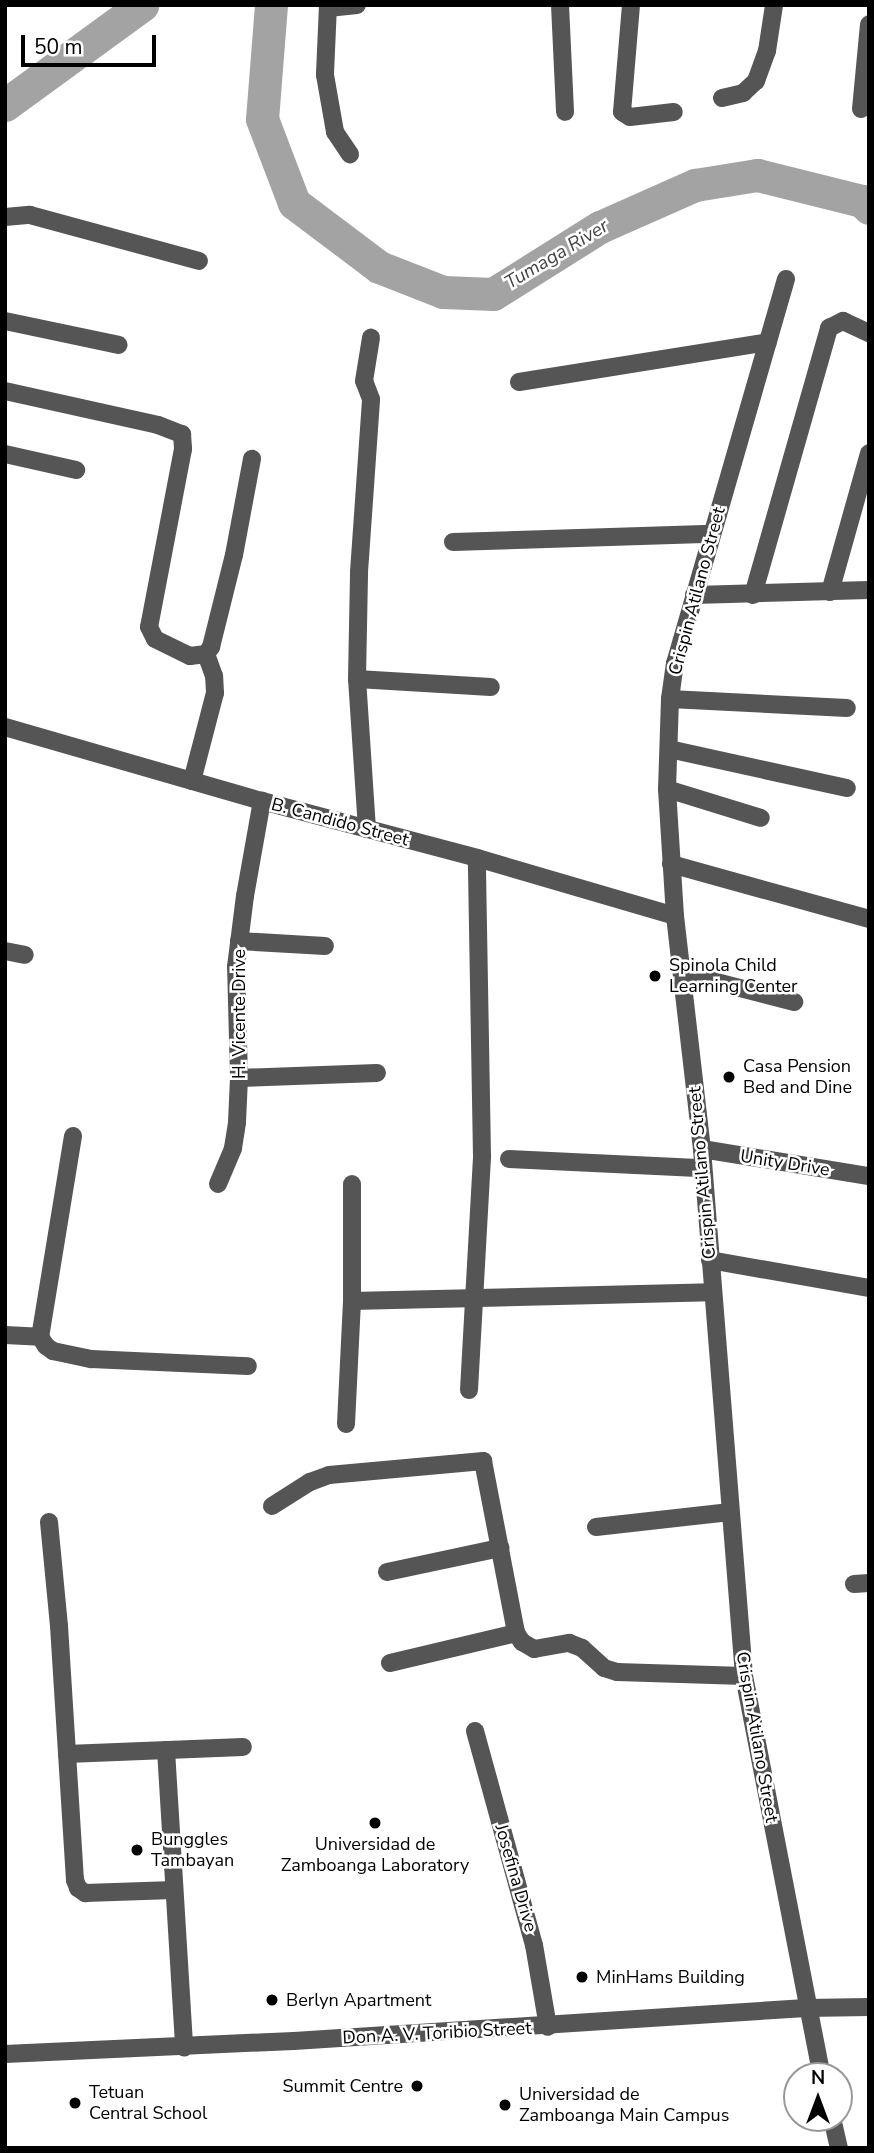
<!DOCTYPE html>
<style>
body{margin:0}
#map{position:relative;width:874px;height:2153px;overflow:hidden;background:#fff;font-family:"Nunito Sans",sans-serif}
div>[style]{position:absolute}
.river>*{height:33px;margin:-16.5px;padding:0 16.5px;transform-origin:16.5px;border-radius:16.5px;background:#a3a3a3}
.minor>*{height:18px;margin:-9px;padding:0 9px;transform-origin:9px;border-radius:9px;background:#555}
.dots>*{width:19px;height:19px;translate:-50% -50%;box-sizing:border-box;border:4px solid #fff;border-radius:50%}
span{translate:-50% -50%;white-space:nowrap;text-align:center;line-height:1.15;-webkit-text-stroke:5px #fff;paint-order:stroke}
.street-label{font-size:18px;color:#000}
.poi-label{font-size:18px;color:#000}
.left{translate:0 -50%;text-align:left}
.right{translate:-100% -50%;text-align:right}
.water-label{font-size:19px;color:#444;font-style:italic}
.frame{position:absolute;inset:0;border:7px solid #000;pointer-events:none}
.north{position:absolute;left:783px;top:2062px;width:70px;height:70px;box-sizing:border-box;background:#fff;border:2px solid #999;border-radius:50%;rotate:0deg;font-size:19px;font-weight:700;line-height:28px;text-align:center;color:#000}
.north::after{content:'';display:block;margin:auto;width:24px;height:32px;background:#000;clip-path:polygon(50% 0,100% 100%,50% 72%,0 100%)}
.scale{position:absolute;left:21px;top:35px;width:135px;height:32px;box-sizing:border-box;border:4px solid #000;border-top:0;padding-left:9px;font-size:21px;line-height:24px;white-space:nowrap;color:#000;-webkit-text-stroke:5px #fff;paint-order:stroke}
</style>
<div id="map">
<div class="river">
<div style="left:271px;top:5px;width:114px;rotate:94.5deg"></div>
<div style="left:262px;top:119px;width:90px;rotate:69.1deg"></div>
<div style="left:294px;top:203px;width:106px;rotate:37deg"></div>
<div style="left:379px;top:267px;width:69px;rotate:21.3deg"></div>
<div style="left:443px;top:292px;width:50px;rotate:2.3deg"></div>
<div style="left:493px;top:294px;width:126px;rotate:-32.1deg"></div>
<div style="left:600px;top:227px;width:104px;rotate:-23.9deg"></div>
<div style="left:695px;top:185px;width:63px;rotate:-9.2deg"></div>
<div style="left:757px;top:175px;width:108px;rotate:13.9deg"></div>
<div style="left:862px;top:201px;width:10px;rotate:45deg"></div>
<div style="left:5px;top:105px;width:170px;rotate:-36.1deg"></div>
</div>
<div class="minor">
<div style="left:328px;top:5px;width:70px;rotate:92.5deg"></div>
<div style="left:325px;top:75px;width:58px;rotate:80deg"></div>
<div style="left:335px;top:132px;width:27px;rotate:56deg"></div>
<div style="left:560px;top:5px;width:107px;rotate:87.3deg"></div>
<div style="left:631px;top:5px;width:107px;rotate:94.8deg"></div>
<div style="left:622px;top:112px;width:9px;rotate:32deg"></div>
<div style="left:630px;top:117px;width:44px;rotate:-6.5deg"></div>
<div style="left:328px;top:8px;width:29px;rotate:-6deg"></div>
<div style="left:722px;top:98px;width:22px;rotate:-13deg"></div>
<div style="left:743px;top:93px;width:18px;rotate:-43deg"></div>
<div style="left:756px;top:81px;width:32px;rotate:-70deg"></div>
<div style="left:767px;top:51px;width:47px;rotate:-81.3deg"></div>
<div style="left:861px;top:109px;width:85px;rotate:-84.6deg"></div>
<div style="left:5px;top:217px;width:25px;rotate:-5deg"></div>
<div style="left:30px;top:215px;width:175px;rotate:15.2deg"></div>
<div style="left:786px;top:279px;width:400px;rotate:106.1deg"></div>
<div style="left:675px;top:663px;width:36px;rotate:98deg"></div>
<div style="left:670px;top:699px;width:90px;rotate:91.9deg"></div>
<div style="left:667px;top:789px;width:127px;rotate:86.4deg"></div>
<div style="left:675px;top:916px;width:235px;rotate:83.4deg"></div>
<div style="left:702px;top:1149px;width:529px;rotate:85.44deg"></div>
<div style="left:744px;top:1676px;width:408px;rotate:79deg"></div>
<div style="left:5px;top:321px;width:116px;rotate:11.9deg"></div>
<div style="left:519px;top:382px;width:252px;rotate:-9.1deg"></div>
<div style="left:5px;top:391px;width:157px;rotate:12.5deg"></div>
<div style="left:158px;top:425px;width:26px;rotate:21deg"></div>
<div style="left:182px;top:434px;width:15px;rotate:86deg"></div>
<div style="left:183px;top:449px;width:181px;rotate:100.8deg"></div>
<div style="left:149px;top:627px;width:13px;rotate:63deg"></div>
<div style="left:155px;top:639px;width:39px;rotate:26deg"></div>
<div style="left:190px;top:656px;width:16px;rotate:-7deg"></div>
<div style="left:206px;top:654px;width:9px;rotate:-54deg"></div>
<div style="left:211px;top:647px;width:95px;rotate:-76deg"></div>
<div style="left:234px;top:555px;width:98px;rotate:-79.4deg"></div>
<div style="left:5px;top:454px;width:73px;rotate:12.7deg"></div>
<div style="left:453px;top:542px;width:259px;rotate:-1.8deg"></div>
<div style="left:830px;top:592px;width:144px;rotate:-74.3deg"></div>
<div style="left:694px;top:595px;width:175px;rotate:-1.6deg"></div>
<div style="left:753px;top:595px;width:278px;rotate:-74.1deg"></div>
<div style="left:829px;top:328px;width:16px;rotate:-27deg"></div>
<div style="left:843px;top:321px;width:29px;rotate:25deg"></div>
<div style="left:357px;top:679px;width:134px;rotate:3.4deg"></div>
<div style="left:670px;top:699px;width:177px;rotate:2.9deg"></div>
<div style="left:5px;top:727px;width:267px;rotate:16.1deg"></div>
<div style="left:262px;top:801px;width:222px;rotate:14.8deg"></div>
<div style="left:477px;top:858px;width:206px;rotate:16.3deg"></div>
<div style="left:669px;top:749px;width:182px;rotate:12.4deg"></div>
<div style="left:192px;top:781px;width:91px;rotate:-75.4deg"></div>
<div style="left:215px;top:693px;width:17px;rotate:-93deg"></div>
<div style="left:214px;top:676px;width:23px;rotate:-110deg"></div>
<div style="left:667px;top:789px;width:98px;rotate:17.1deg"></div>
<div style="left:367px;top:829px;width:150px;rotate:-93.8deg"></div>
<div style="left:357px;top:679px;width:107px;rotate:-88.9deg"></div>
<div style="left:359px;top:572px;width:173px;rotate:-86deg"></div>
<div style="left:371px;top:399px;width:19px;rotate:-111deg"></div>
<div style="left:364px;top:381px;width:44px;rotate:-80.8deg"></div>
<div style="left:671px;top:864px;width:205px;rotate:15.5deg"></div>
<div style="left:239px;top:941px;width:86px;rotate:3.3deg"></div>
<div style="left:5px;top:951px;width:20px;rotate:11deg"></div>
<div style="left:682px;top:973px;width:116px;rotate:14.5deg"></div>
<div style="left:239px;top:1078px;width:138px;rotate:-2.1deg"></div>
<div style="left:73px;top:1136px;width:204px;rotate:99.3deg"></div>
<div style="left:40px;top:1337px;width:11px;rotate:56deg"></div>
<div style="left:46px;top:1346px;width:9px;rotate:36deg"></div>
<div style="left:53px;top:1351px;width:39px;rotate:12deg"></div>
<div style="left:91px;top:1359px;width:157px;rotate:2.6deg"></div>
<div style="left:702px;top:1149px;width:169px;rotate:9.2deg"></div>
<div style="left:509px;top:1159px;width:194px;rotate:2.7deg"></div>
<div style="left:218px;top:1184px;width:39px;rotate:-67deg"></div>
<div style="left:233px;top:1148px;width:26px;rotate:-81deg"></div>
<div style="left:237px;top:1122px;width:44px;rotate:-87.4deg"></div>
<div style="left:239px;top:1078px;width:111px;rotate:-91.5deg"></div>
<div style="left:236px;top:967px;width:72px;rotate:-82.8deg"></div>
<div style="left:245px;top:896px;width:97px;rotate:-79.9deg"></div>
<div style="left:710px;top:1260px;width:161px;rotate:10deg"></div>
<div style="left:352px;top:1301px;width:359px;rotate:-1.4deg"></div>
<div style="left:5px;top:1335px;width:35px;rotate:3deg"></div>
<div style="left:469px;top:1390px;width:234px;rotate:-86.8deg"></div>
<div style="left:482px;top:1156px;width:298px;rotate:-91deg"></div>
<div style="left:346px;top:1424px;width:123px;rotate:-87.2deg"></div>
<div style="left:352px;top:1301px;width:117px;rotate:-90deg"></div>
<div style="left:272px;top:1506px;width:45px;rotate:-32.3deg"></div>
<div style="left:310px;top:1482px;width:20px;rotate:-20deg"></div>
<div style="left:329px;top:1475px;width:155px;rotate:-5.2deg"></div>
<div style="left:483px;top:1461px;width:175px;rotate:79.1deg"></div>
<div style="left:516px;top:1633px;width:11px;rotate:56deg"></div>
<div style="left:522px;top:1642px;width:14px;rotate:30deg"></div>
<div style="left:534px;top:1649px;width:36px;rotate:-10deg"></div>
<div style="left:569px;top:1643px;width:14px;rotate:21deg"></div>
<div style="left:582px;top:1648px;width:30px;rotate:42deg"></div>
<div style="left:604px;top:1668px;width:14px;rotate:17deg"></div>
<div style="left:617px;top:1672px;width:127px;rotate:1.8deg"></div>
<div style="left:49px;top:1522px;width:104px;rotate:84.5deg"></div>
<div style="left:59px;top:1626px;width:255px;rotate:86.4deg"></div>
<div style="left:75px;top:1880px;width:9px;rotate:69deg"></div>
<div style="left:78px;top:1888px;width:9px;rotate:36deg"></div>
<div style="left:85px;top:1893px;width:89px;rotate:-1.9deg"></div>
<div style="left:596px;top:1527px;width:135px;rotate:-6.4deg"></div>
<div style="left:387px;top:1572px;width:116px;rotate:-12deg"></div>
<div style="left:854px;top:1584px;width:15px;rotate:-4deg"></div>
<div style="left:390px;top:1663px;width:130px;rotate:-13.4deg"></div>
<div style="left:475px;top:1731px;width:222px;rotate:74.6deg"></div>
<div style="left:534px;top:1945px;width:83px;rotate:80.3deg"></div>
<div style="left:166px;top:1750px;width:298px;rotate:86.5deg"></div>
<div style="left:67px;top:1754px;width:176px;rotate:-2.3deg"></div>
<div style="left:5px;top:2054px;width:289px;rotate:-2.6deg"></div>
<div style="left:294px;top:2041px;width:513px;rotate:-3.69deg"></div>
<div style="left:806px;top:2008px;width:63px;rotate:-0.9deg"></div>
<div style="left:832px;top:2118px;width:31px;rotate:77deg"></div>
</div>
<div class="dots">
<div style="left:655px;top:976px;background:#000"></div>
<div style="left:729px;top:1077px;background:#000"></div>
<div style="left:375px;top:1823px;background:#000"></div>
<div style="left:137px;top:1850px;background:#000"></div>
<div style="left:582px;top:1977px;background:#000"></div>
<div style="left:272px;top:2000px;background:#000"></div>
<div style="left:417px;top:2086px;background:#000"></div>
<div style="left:75px;top:2103px;background:#000"></div>
<div style="left:505px;top:2105px;background:#000"></div>
</div>
<div class="street-label">
<span style="left:697px;top:591px;rotate:-75deg">Crispin Atilano Street</span>
<span style="left:340px;top:822px;rotate:15deg">B. Candido Street</span>
<span style="left:239px;top:1014px;rotate:-90deg">H. Vicente Drive</span>
<span style="left:785px;top:1163px;rotate:9deg">Unity Drive</span>
<span style="left:702px;top:1173px;rotate:-95deg">Crispin Atilano Street</span>
<span style="left:757px;top:1737px;rotate:80deg">Crispin Atilano Street</span>
<span style="left:516px;top:1878px;rotate:74deg">Josefina Drive</span>
<span style="left:437px;top:2033px;rotate:-3deg">Don A. V. Toribio Street</span>
</div>
<div class="poi-label">
<span class="left" style="left:669px;top:976px">Spinola Child<br>Learning Center</span>
<span class="left" style="left:743px;top:1077px">Casa Pension<br>Bed and Dine</span>
<span class="left" style="left:151px;top:1850px">Bunggles<br>Tambayan</span>
<span style="left:375px;top:1855px">Universidad de<br>Zamboanga Laboratory</span>
<span class="left" style="left:596px;top:1977px">MinHams Building</span>
<span class="left" style="left:286px;top:2000px">Berlyn Apartment</span>
<span class="right" style="left:403px;top:2086px">Summit Centre</span>
<span class="left" style="left:89px;top:2103px">Tetuan<br>Central School</span>
<span class="left" style="left:519px;top:2105px">Universidad de<br>Zamboanga Main Campus</span>
</div>
<div class="water-label">
<span style="left:557px;top:255px;rotate:-31deg">Tumaga River</span>
</div>
<div class="frame"></div>
<div class="north">N</div>
<div class="scale">50 m</div>
</div>
